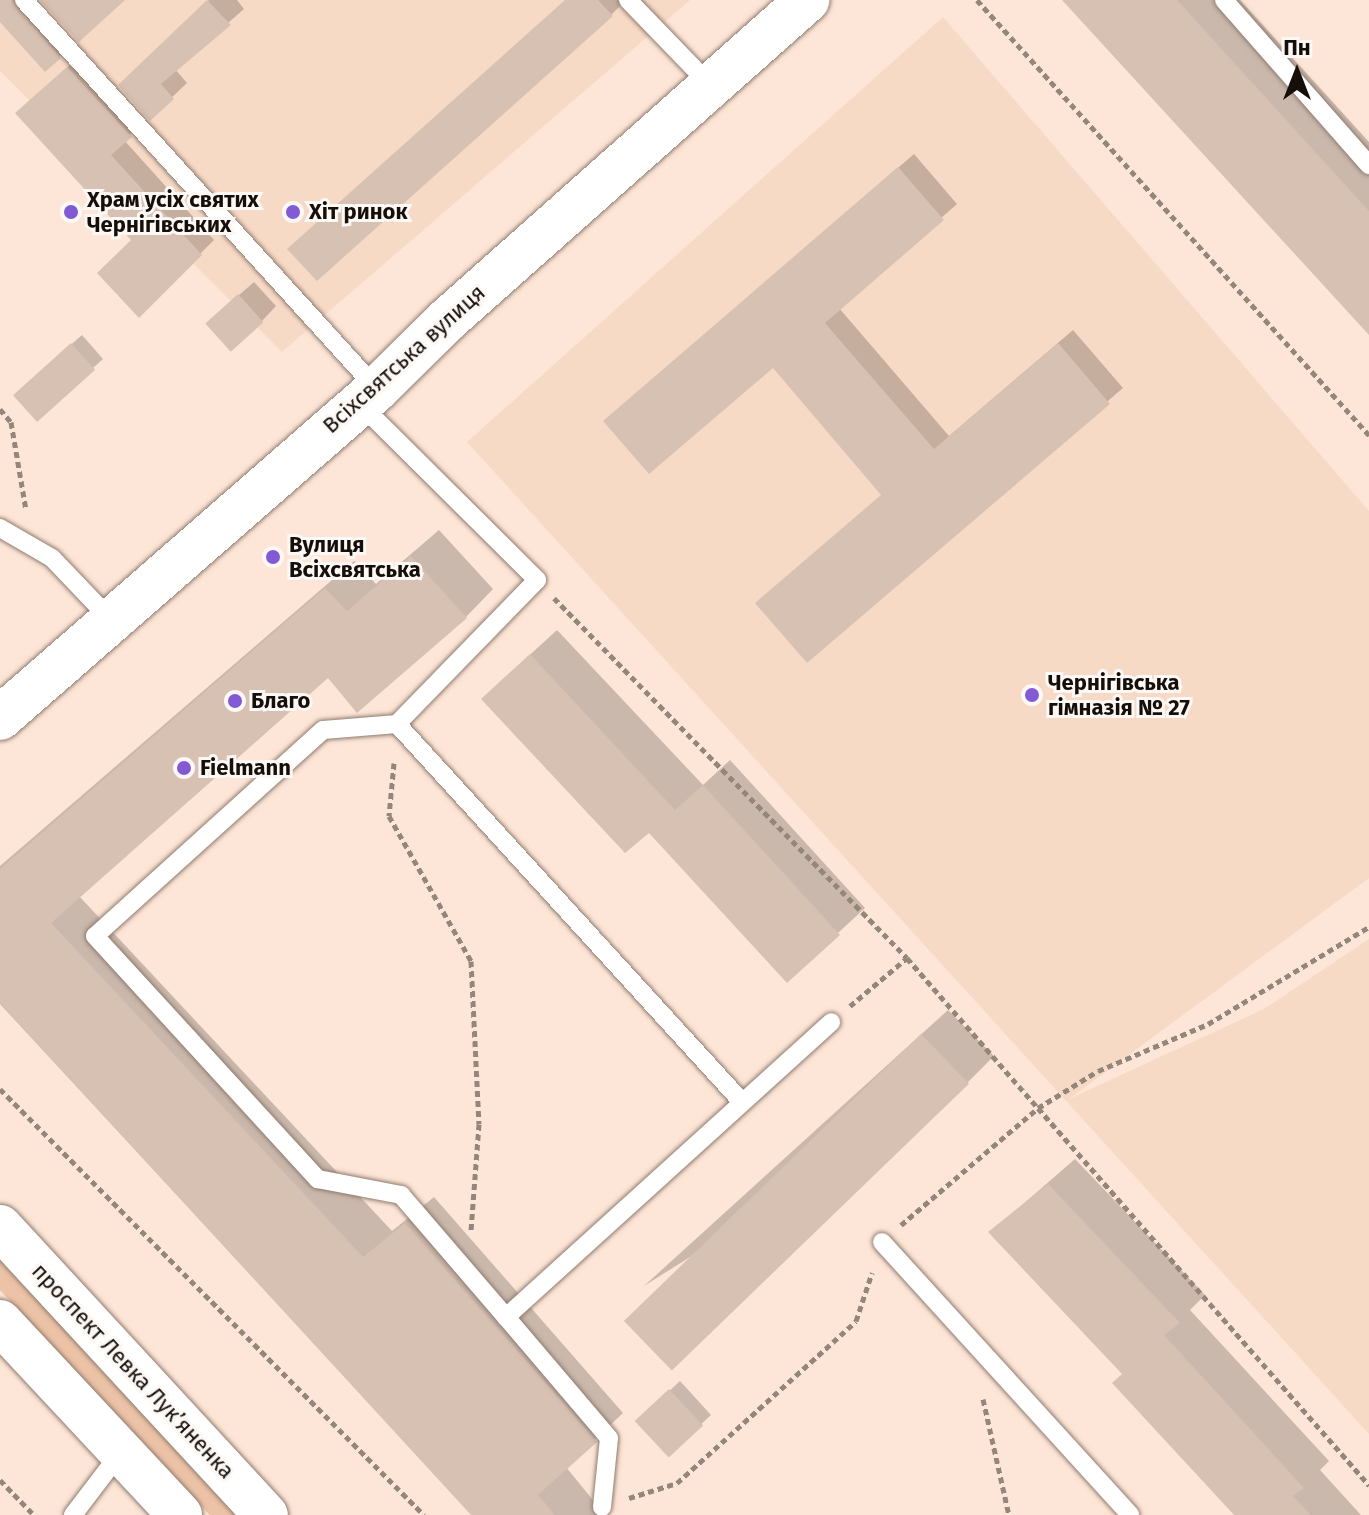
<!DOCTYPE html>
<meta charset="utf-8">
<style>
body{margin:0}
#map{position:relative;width:1369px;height:1515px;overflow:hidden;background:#fde6d7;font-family:"Fira Sans",sans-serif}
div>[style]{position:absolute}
.built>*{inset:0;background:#f7dac6}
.green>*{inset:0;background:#ecc3a7;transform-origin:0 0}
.shadow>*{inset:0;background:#0003}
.building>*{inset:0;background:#d7c1b2;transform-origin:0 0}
.path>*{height:5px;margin-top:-2.5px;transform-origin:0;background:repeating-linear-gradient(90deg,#95867b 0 6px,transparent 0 10px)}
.roads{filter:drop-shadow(0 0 2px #907b6e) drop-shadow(0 0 2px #907b6e)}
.service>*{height:18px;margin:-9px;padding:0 9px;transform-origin:9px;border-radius:9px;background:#fff}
.tertiary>*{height:44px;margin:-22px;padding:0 22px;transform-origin:22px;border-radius:22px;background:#fff}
.secondary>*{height:44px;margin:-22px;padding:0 22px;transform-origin:22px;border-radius:22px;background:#fff}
.dots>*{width:22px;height:22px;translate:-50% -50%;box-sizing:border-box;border:4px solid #fcf8f5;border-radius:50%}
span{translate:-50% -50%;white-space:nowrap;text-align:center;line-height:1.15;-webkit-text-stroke:6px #fcf8f5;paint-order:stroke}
.poi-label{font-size:22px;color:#150e09;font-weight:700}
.left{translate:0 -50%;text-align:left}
.street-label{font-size:22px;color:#150e09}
.north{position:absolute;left:1257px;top:32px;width:80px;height:80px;-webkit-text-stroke:6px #fcf8f5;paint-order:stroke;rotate:0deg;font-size:22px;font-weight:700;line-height:32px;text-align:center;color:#150e09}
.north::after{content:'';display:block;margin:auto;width:28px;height:36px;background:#150e09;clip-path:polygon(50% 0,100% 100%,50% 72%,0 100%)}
</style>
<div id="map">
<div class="built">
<div style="clip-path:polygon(0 0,690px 0,282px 352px,0 71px)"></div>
<div style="clip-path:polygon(943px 17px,1369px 511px,1369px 878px,1069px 1099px,1264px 1009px,1369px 939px,1369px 1434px,467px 442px)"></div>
</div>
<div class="green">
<div style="left:0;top:1255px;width:353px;height:24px;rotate:47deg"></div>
</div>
<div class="shadow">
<div style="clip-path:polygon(0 0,35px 0,74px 43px,59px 57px,0 19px)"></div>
<div style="clip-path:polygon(209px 0,237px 0,244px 9px,175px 69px,187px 83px,150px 118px,121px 86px)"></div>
<div style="clip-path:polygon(566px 0,626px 0,611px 15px)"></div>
<div style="clip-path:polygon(1065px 0,1240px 0,1369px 142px,1369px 332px)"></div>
<div style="clip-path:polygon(82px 54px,144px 121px,124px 140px,214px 240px,139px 315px,133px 240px,32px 99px)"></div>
<div style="clip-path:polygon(914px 154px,957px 204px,839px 308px,949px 436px,1073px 330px,1123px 388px,807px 660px,883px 494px,773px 365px,620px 407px)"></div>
<div style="clip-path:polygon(254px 282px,276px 306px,262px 321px,223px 309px)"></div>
<div style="clip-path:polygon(82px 335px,103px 359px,37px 419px,25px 385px)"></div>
<div style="clip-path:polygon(439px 530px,493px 589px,466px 617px,328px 675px,79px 896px,392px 1231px,434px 1197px,623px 1413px,566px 1467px,605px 1515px,473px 1515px,0 1004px,0 866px,354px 561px,376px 584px)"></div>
<div style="clip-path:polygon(557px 630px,703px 785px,730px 760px,865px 908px,787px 980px,510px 673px)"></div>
<div style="clip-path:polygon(948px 1010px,994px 1056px,968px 1082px,644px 1286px)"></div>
<div style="clip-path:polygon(1075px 1159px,1205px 1295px,1190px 1310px,1329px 1461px,1320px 1470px,1361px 1515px,1236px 1515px,1125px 1373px,991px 1232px)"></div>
<div style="clip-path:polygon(680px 1381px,711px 1415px,668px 1455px,647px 1412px)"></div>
</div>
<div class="building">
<div style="clip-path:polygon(0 0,12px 0,61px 58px,45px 72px,0 22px)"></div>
<div style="clip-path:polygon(40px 0,125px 0,79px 42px)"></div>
<div style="clip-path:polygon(207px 0,231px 25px,161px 84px,174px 99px,150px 121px,118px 85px)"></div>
<div style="clip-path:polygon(565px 0,598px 0,613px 16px,317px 281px,287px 249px)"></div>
<div style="clip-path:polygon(1062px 0,1177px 0,1369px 211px,1369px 335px)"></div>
<div style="clip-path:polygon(67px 67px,132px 137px,111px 155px,202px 255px,139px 318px,97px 273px,131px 240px,15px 113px)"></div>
<div style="clip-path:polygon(898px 167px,944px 220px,825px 323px,934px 449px,1058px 343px,1110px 404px,807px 663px,755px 603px,881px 495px,773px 368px,649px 474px,603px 421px)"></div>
<div style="left:238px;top:294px;width:38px;height:44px;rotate:48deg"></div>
<div style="left:71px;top:343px;width:36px;height:78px;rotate:48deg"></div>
<div style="clip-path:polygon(411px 556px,467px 618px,357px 713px,328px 678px,51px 923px,363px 1257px,405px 1223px,597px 1442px,538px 1495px,555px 1515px,471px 1515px,0 1003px,0 869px,325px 588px,347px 611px)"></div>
<div style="clip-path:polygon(530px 654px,675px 810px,703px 785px,840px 935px,787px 983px,649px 833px,625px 853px,481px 699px)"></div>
<div style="left:921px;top:1034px;width:69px;height:413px;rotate:46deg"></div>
<div style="clip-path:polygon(1048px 1184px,1180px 1323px,1164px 1335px,1304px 1488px,1293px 1496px,1311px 1515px,1234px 1515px,1112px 1383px,1122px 1374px,988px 1232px)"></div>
<div style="left:669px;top:1389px;width:50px;height:47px;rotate:47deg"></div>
</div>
<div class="path">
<div style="left:977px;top:0;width:586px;rotate:47.98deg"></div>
<div style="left:0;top:409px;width:17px;rotate:50deg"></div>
<div style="left:11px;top:422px;width:89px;rotate:80.3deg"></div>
<div style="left:554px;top:598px;width:504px;rotate:45.56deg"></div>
<div style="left:394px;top:763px;width:53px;rotate:95.4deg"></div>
<div style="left:389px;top:816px;width:167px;rotate:60.5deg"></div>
<div style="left:471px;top:961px;width:163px;rotate:87.2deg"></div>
<div style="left:479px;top:1124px;width:107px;rotate:94.3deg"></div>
<div style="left:850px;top:1006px;width:75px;rotate:-40.1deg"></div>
<div style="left:907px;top:958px;width:199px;rotate:48.9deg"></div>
<div style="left:1038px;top:1108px;width:70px;rotate:-31.7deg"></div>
<div style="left:1098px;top:1071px;width:120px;rotate:-23.1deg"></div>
<div style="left:1208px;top:1024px;width:188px;rotate:-31.1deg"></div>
<div style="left:0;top:1089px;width:601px;rotate:45.13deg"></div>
<div style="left:901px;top:1225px;width:180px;rotate:-40.5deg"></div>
<div style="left:1038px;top:1108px;width:502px;rotate:48.72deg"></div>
<div style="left:983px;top:1399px;width:119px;rotate:77.4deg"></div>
<div style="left:0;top:1480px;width:49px;rotate:45.8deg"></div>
<div style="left:629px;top:1498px;width:50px;rotate:-17.4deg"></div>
<div style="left:677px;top:1483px;width:241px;rotate:-42.1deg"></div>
<div style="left:856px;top:1321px;width:51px;rotate:-71.6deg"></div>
</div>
<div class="roads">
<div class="service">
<div style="left:24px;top:0;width:525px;rotate:47.78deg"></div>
<div style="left:628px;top:0;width:120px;rotate:46deg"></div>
<div style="left:1224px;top:0;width:220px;rotate:48.7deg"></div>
<div style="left:359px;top:403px;width:251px;rotate:44.8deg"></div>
<div style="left:537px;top:580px;width:201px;rotate:134.2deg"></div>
<div style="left:397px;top:724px;width:74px;rotate:175.4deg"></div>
<div style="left:323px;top:730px;width:307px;rotate:137.9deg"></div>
<div style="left:95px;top:936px;width:330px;rotate:47.5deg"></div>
<div style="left:318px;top:1179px;width:85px;rotate:10.9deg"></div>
<div style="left:401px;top:1195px;width:161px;rotate:49.3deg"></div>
<div style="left:0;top:528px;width:60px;rotate:30deg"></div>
<div style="left:52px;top:558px;width:84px;rotate:46.4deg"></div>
<div style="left:397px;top:724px;width:512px;rotate:47.61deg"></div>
<div style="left:882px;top:1242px;width:369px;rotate:47.7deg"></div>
<div style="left:602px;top:1507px;width:69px;rotate:-84.2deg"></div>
<div style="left:609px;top:1438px;width:159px;rotate:-130.4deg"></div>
<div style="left:506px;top:1317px;width:439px;rotate:-42.2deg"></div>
<div style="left:73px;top:1515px;width:79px;rotate:-52.7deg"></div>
</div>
<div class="tertiary">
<div style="left:0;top:718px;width:500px;rotate:-41.11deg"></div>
<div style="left:377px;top:389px;width:98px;rotate:-44.6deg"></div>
<div style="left:447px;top:320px;width:482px;rotate:-41.6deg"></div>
</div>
<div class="secondary">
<div style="left:0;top:1227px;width:392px;rotate:47.3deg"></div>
<div style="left:0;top:1322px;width:264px;rotate:47deg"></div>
</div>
</div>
<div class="dots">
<div style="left:71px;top:212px;background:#825ad4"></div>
<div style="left:293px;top:212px;background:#825ad4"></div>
<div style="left:273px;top:557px;background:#825ad4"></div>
<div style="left:1032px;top:695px;background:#825ad4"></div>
<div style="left:235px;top:701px;background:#825ad4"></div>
<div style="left:184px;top:768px;background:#825ad4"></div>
</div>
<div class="poi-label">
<span class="left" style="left:87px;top:212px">Храм усіх святих<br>Чернігівських</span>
<span class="left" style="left:309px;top:212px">Хіт ринок</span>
<span class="left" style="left:289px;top:557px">Вулиця<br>Всіхсвятська</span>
<span class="left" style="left:1048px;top:695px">Чернігівська<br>гімназія № 27</span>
<span class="left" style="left:251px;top:701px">Благо</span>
<span class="left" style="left:200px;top:768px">Fielmann</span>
</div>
<div class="street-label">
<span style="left:404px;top:359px;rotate:-42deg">Всіхсвятська вулиця</span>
<span style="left:133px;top:1371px;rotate:47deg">проспект Левка Лукʼяненка</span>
</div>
<div class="north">Пн</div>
</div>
